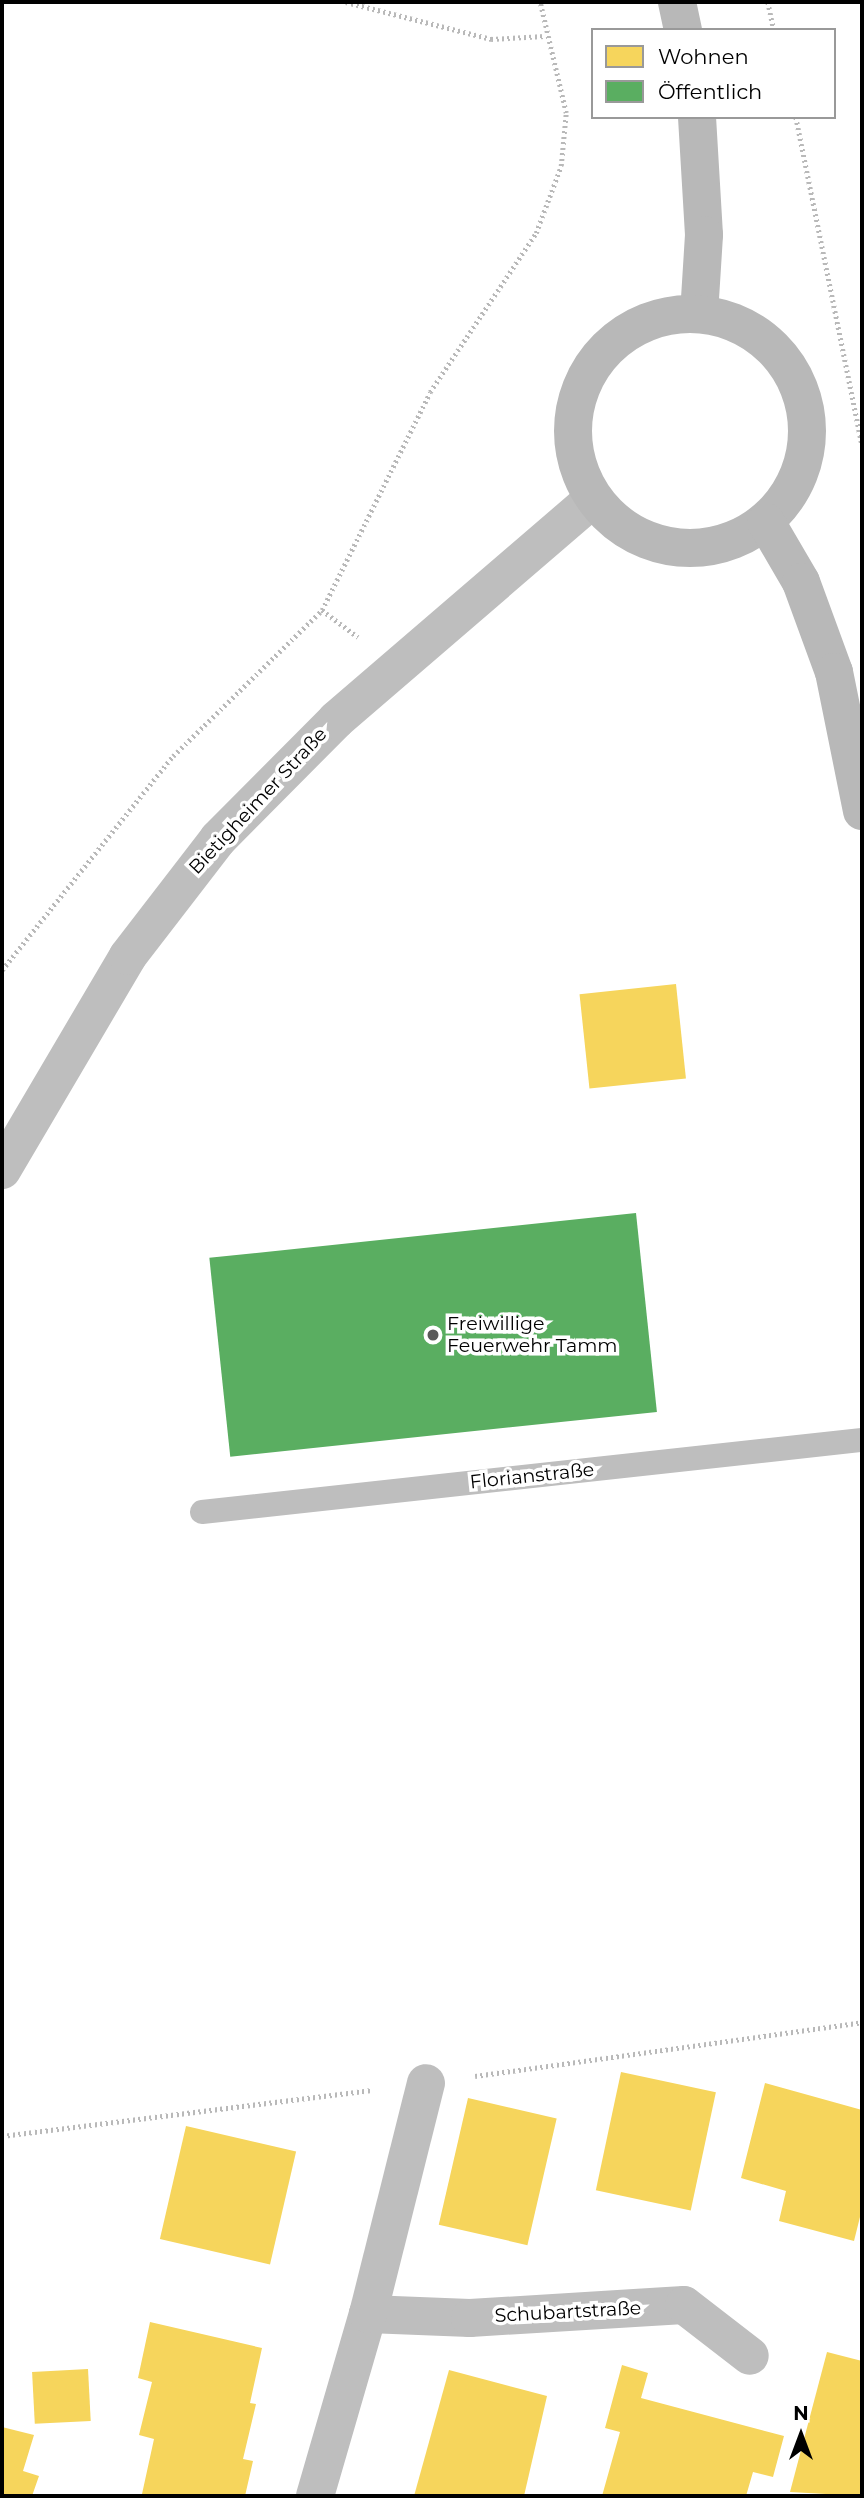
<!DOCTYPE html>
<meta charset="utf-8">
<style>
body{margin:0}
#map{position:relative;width:864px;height:2498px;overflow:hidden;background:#fff;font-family:Montserrat,sans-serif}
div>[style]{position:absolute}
.homes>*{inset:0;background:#f6d55c;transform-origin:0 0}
.public>*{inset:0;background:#5aae61;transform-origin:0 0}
.path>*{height:4.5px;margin-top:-2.25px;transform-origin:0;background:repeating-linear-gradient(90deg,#b9b9b9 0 2px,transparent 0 5.5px)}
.service>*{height:24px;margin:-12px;padding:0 12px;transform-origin:12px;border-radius:12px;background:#bebebe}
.minor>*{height:38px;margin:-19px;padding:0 19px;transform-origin:19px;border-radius:19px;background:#bebebe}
.tertiary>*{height:38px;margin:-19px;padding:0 19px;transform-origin:19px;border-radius:19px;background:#bebebe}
.secondary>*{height:38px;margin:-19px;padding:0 19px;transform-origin:19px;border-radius:19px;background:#b8b8b8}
.secondary>.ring{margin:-19px;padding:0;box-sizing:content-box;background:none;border:38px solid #b8b8b8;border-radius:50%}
.dots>*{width:19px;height:19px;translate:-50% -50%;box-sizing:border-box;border:4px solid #fff;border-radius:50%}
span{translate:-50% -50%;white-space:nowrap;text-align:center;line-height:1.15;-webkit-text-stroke:7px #fff;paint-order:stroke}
.street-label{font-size:19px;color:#000}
.poi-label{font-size:19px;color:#000}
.left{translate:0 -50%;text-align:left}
.frame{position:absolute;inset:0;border:4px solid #000;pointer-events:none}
.legend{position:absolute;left:591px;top:28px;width:245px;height:91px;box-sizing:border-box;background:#fff;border:2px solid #999;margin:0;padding:9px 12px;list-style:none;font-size:21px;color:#000}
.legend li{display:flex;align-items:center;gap:14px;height:35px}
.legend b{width:35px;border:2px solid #999}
.north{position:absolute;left:766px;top:2400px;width:70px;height:70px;-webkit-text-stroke:5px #fff;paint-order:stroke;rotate:0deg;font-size:19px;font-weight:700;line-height:28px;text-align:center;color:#000}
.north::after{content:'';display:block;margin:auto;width:24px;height:32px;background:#000;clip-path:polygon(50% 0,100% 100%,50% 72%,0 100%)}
</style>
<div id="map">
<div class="homes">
<div style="left:676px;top:984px;width:95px;height:97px;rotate:84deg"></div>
<div style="left:621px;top:2072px;width:97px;height:121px;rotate:12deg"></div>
<div style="clip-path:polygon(765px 2083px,862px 2110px,862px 2209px,854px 2241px,779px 2221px,786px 2191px,741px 2178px)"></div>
<div style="left:468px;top:2098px;width:91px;height:130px;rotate:13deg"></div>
<div style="left:186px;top:2126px;width:113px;height:116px;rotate:13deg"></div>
<div style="clip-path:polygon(150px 2322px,262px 2348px,250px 2403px,256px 2404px,243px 2459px,253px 2461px,245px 2496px,142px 2494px,154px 2439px,139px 2435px,152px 2382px,138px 2378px)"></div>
<div style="clip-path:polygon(827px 2352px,862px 2361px,862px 2496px,790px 2492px)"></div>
<div style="clip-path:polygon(622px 2365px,648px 2373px,641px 2398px,784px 2436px,773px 2477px,753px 2472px,746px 2496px,602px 2496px,620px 2432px,605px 2428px)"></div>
<div style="left:88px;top:2369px;width:52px;height:56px;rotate:87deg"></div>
<div style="clip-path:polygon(449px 2370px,547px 2396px,524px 2496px,414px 2496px)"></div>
<div style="clip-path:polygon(2px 2427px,34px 2435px,23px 2471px,39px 2476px,32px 2496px,2px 2496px)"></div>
</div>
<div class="public">
<div style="left:636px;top:1213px;width:200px;height:429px;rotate:84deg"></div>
</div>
<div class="path">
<div style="left:346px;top:2px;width:150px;rotate:14.3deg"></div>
<div style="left:491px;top:39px;width:54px;rotate:-3.2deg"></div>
<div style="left:768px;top:2px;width:29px;rotate:78deg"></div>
<div style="left:796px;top:117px;width:334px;rotate:78.6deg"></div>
<div style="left:322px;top:610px;width:45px;rotate:36.9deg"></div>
<div style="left:2px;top:970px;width:274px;rotate:-51.4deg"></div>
<div style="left:173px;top:756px;width:209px;rotate:-44.4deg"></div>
<div style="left:322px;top:610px;width:243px;rotate:-63.6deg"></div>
<div style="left:430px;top:392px;width:191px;rotate:-56.3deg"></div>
<div style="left:536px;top:233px;width:72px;rotate:-69.5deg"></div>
<div style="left:561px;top:166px;width:53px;rotate:-84.6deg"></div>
<div style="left:566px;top:113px;width:114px;rotate:-103.2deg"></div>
<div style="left:475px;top:2076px;width:391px;rotate:-7.9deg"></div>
<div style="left:2px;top:2136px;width:373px;rotate:-7.1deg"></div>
</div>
<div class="service">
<div style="left:202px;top:1512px;width:664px;rotate:-6.23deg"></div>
</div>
<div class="minor">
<div style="left:368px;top:2314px;width:102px;rotate:2.2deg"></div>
<div style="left:470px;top:2318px;width:214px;rotate:-3.5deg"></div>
<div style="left:684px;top:2305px;width:83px;rotate:37.7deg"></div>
<div style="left:315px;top:2496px;width:190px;rotate:-73.8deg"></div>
<div style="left:368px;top:2314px;width:238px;rotate:-75.9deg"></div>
</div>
<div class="tertiary">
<div style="left:2px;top:1170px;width:248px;rotate:-59.5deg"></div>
<div style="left:128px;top:956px;width:148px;rotate:-52.4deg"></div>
<div style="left:218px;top:839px;width:168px;rotate:-45.2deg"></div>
<div style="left:336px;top:720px;width:339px;rotate:-40.7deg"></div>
</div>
<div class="secondary">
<div style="left:677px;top:2px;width:29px;rotate:78deg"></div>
<div style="left:697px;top:117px;width:118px;rotate:86.6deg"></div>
<div style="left:704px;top:235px;width:79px;rotate:93.6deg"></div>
<div class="ring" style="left:573px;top:314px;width:196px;height:196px"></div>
<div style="left:766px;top:522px;width:69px;rotate:59.7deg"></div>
<div style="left:801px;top:582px;width:96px;rotate:69.9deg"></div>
<div style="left:834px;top:672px;width:142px;rotate:78.6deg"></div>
</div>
<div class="dots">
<div style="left:433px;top:1335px;background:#595959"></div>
</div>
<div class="street-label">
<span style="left:258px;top:801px;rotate:-47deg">Bietigheimer Straße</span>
<span style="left:532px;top:1476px;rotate:-6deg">Florianstraße</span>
<span style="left:568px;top:2312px;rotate:-3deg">Schubartstraße</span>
</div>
<div class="poi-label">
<span class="left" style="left:447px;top:1335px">Freiwillige<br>Feuerwehr Tamm</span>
</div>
<div class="frame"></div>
<ul class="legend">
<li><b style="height:19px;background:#f6d55c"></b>Wohnen</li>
<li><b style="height:19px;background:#5aae61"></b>Öffentlich</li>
</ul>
<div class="north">N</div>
</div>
